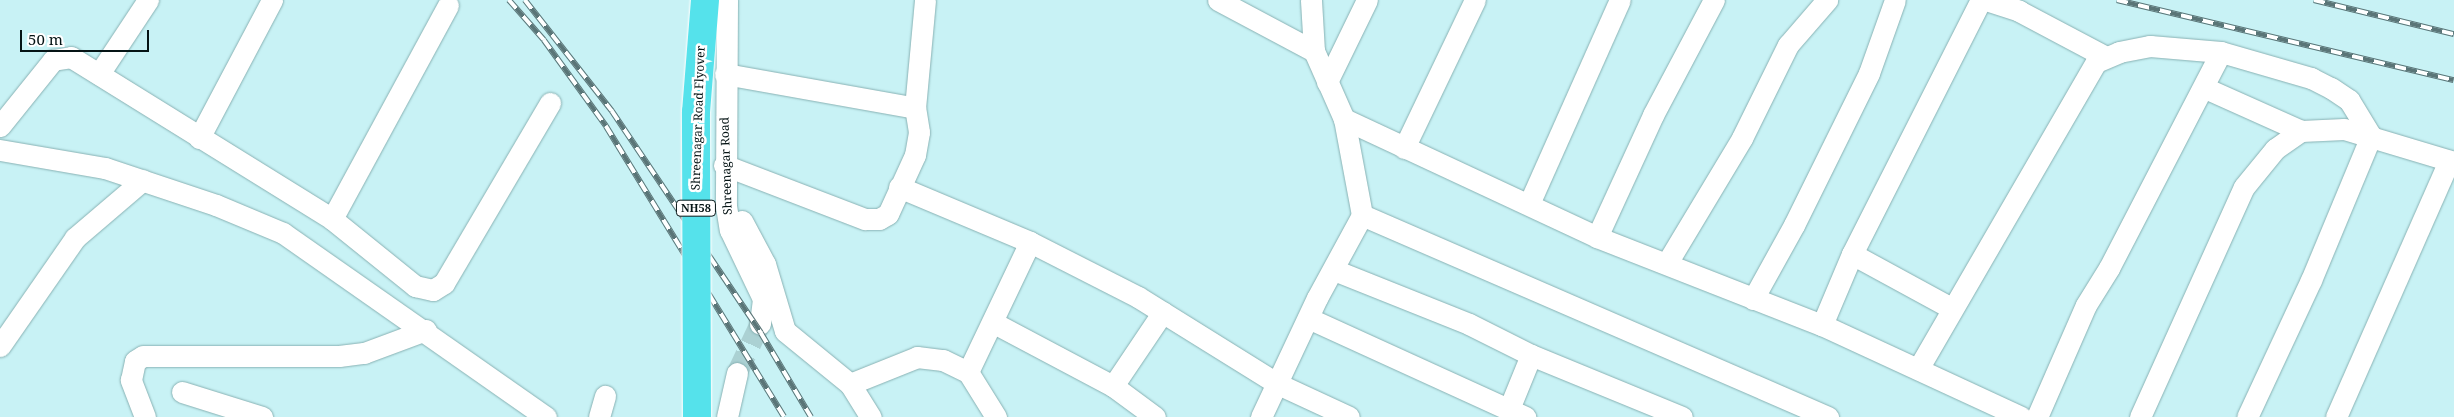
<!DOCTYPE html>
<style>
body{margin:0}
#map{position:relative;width:2454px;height:417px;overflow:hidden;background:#c8f2f5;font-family:"Noto Serif",serif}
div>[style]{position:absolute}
.minor-tunnel>*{height:21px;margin-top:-10.5px;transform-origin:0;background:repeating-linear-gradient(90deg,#abd1d3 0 21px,transparent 0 32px)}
.roads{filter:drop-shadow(0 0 1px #88b1b3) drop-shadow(0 0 1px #88b1b3)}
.minor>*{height:21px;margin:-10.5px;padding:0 10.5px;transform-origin:10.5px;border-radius:10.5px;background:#fff}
.rail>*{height:5.5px;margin-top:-2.75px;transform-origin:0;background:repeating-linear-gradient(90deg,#fff 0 11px,#5a7577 0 22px);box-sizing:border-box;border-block:1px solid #5a7577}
.bridges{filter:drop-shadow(0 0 1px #fff) drop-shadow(0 0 1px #fff)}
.highway-bridge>*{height:28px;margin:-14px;padding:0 14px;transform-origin:14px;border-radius:14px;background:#55e2eb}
span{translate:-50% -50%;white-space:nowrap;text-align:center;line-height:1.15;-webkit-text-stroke:5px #fff;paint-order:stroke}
.shield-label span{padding:1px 4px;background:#fff;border:1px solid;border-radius:4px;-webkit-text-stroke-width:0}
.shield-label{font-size:11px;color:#051415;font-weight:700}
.street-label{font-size:12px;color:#051415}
.scale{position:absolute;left:20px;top:30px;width:129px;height:22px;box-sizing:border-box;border:2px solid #051415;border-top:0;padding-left:6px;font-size:15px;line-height:18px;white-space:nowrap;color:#051415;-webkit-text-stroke:4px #fff;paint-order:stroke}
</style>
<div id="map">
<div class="minor-tunnel">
<div style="left:737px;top:373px;width:54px;rotate:-64.9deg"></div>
</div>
<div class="roads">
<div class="minor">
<div style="left:727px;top:0;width:206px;rotate:90.3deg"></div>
<div style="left:726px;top:206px;width:24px;rotate:81deg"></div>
<div style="left:730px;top:230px;width:76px;rotate:64.4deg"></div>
<div style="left:763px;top:299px;width:25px;rotate:97deg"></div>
<div style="left:1218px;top:0;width:109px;rotate:28deg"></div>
<div style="left:1986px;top:0;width:35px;rotate:18deg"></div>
<div style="left:2019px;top:11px;width:98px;rotate:27.9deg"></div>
<div style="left:99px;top:74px;width:89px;rotate:-56.5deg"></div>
<div style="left:725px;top:74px;width:193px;rotate:10.1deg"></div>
<div style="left:1327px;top:82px;width:91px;rotate:-64deg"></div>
<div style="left:2205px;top:88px;width:105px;rotate:24.1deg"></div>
<div style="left:2301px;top:131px;width:43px;rotate:-2.7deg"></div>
<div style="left:2344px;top:129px;width:115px;rotate:16.7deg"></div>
<div style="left:1344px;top:119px;width:279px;rotate:25deg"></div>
<div style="left:1597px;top:237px;width:242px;rotate:21.4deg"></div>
<div style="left:1822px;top:325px;width:219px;rotate:24.8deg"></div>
<div style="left:0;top:126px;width:85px;rotate:-51.2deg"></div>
<div style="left:53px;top:60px;width:18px;rotate:-9deg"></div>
<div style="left:71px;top:57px;width:307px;rotate:31.8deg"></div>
<div style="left:332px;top:219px;width:107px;rotate:38.9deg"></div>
<div style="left:415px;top:286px;width:18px;rotate:13deg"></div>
<div style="left:433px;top:290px;width:13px;rotate:-32deg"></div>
<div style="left:444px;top:283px;width:209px;rotate:-59.5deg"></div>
<div style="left:199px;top:138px;width:156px;rotate:-62.1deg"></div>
<div style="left:1404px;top:148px;width:164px;rotate:-64.4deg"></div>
<div style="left:0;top:150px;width:107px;rotate:9.7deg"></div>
<div style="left:105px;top:168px;width:117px;rotate:18.4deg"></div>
<div style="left:216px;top:205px;width:73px;rotate:22.7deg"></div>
<div style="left:283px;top:233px;width:321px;rotate:35deg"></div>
<div style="left:724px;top:165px;width:151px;rotate:21deg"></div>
<div style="left:865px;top:219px;width:14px"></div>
<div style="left:879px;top:219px;width:10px;rotate:-29deg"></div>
<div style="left:888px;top:214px;width:65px;rotate:-65.4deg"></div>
<div style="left:915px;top:155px;width:23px;rotate:-80deg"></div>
<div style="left:919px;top:132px;width:24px;rotate:-99deg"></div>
<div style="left:915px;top:108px;width:108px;rotate:-84.7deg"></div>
<div style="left:899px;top:187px;width:142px;rotate:22.8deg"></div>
<div style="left:1030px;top:242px;width:121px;rotate:27deg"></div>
<div style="left:1138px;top:297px;width:165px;rotate:31.9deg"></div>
<div style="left:1278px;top:384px;width:78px;rotate:24.9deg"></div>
<div style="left:1529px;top:204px;width:223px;rotate:-66deg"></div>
<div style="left:1362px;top:215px;width:508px;rotate:23.44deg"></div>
<div style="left:332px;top:219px;width:243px;rotate:-61.5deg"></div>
<div style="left:742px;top:221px;width:49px;rotate:61.9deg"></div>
<div style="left:765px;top:264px;width:70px;rotate:73.4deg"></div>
<div style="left:785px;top:331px;width:84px;rotate:39.2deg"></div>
<div style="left:850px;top:384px;width:39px;rotate:58deg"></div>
<div style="left:1597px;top:237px;width:134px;rotate:-65.3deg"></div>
<div style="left:1653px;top:115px;width:130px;rotate:-62.1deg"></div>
<div style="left:1852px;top:254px;width:113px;rotate:28.6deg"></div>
<div style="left:1667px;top:263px;width:146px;rotate:-59deg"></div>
<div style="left:1742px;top:138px;width:104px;rotate:-63.7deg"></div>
<div style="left:1788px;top:45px;width:60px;rotate:-49.1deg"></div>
<div style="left:1334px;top:270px;width:145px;rotate:21.8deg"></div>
<div style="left:1469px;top:324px;width:69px;rotate:26.6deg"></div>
<div style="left:1531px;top:355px;width:58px;rotate:112.2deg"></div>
<div style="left:1753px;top:299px;width:85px;rotate:-61deg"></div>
<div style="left:1794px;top:225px;width:169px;rotate:-63.7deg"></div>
<div style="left:1869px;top:73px;width:77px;rotate:-70.4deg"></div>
<div style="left:1308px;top:318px;width:239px;rotate:24.5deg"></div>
<div style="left:994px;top:323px;width:135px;rotate:27.9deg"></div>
<div style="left:1113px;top:386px;width:52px;rotate:36.4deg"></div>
<div style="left:1822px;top:325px;width:77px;rotate:-67.1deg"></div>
<div style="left:1852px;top:254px;width:285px;rotate:-63.1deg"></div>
<div style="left:0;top:346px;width:131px;rotate:-55.2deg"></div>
<div style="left:75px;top:238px;width:89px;rotate:-40.5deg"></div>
<div style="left:1531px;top:355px;width:163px;rotate:22.3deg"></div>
<div style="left:1918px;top:369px;width:355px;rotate:-59.9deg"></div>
<div style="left:2096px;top:62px;width:25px;rotate:-23deg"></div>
<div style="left:2119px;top:52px;width:32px;rotate:-11deg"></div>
<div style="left:2150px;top:46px;width:71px;rotate:4.8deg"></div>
<div style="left:2221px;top:52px;width:94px;rotate:16.1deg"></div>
<div style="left:2311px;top:78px;width:22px;rotate:27deg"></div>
<div style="left:2331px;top:88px;width:22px;rotate:34deg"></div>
<div style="left:2349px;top:100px;width:42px;rotate:58.6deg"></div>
<div style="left:2371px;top:136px;width:156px;rotate:112.6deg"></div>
<div style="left:2311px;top:280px;width:151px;rotate:115deg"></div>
<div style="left:968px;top:372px;width:144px;rotate:-64.5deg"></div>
<div style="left:850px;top:384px;width:72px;rotate:-21.9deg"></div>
<div style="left:917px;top:357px;width:26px;rotate:7deg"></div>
<div style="left:943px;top:360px;width:28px;rotate:26deg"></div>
<div style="left:968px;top:372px;width:53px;rotate:58.1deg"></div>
<div style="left:1113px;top:386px;width:89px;rotate:-56deg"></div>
<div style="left:182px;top:392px;width:84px;rotate:17.4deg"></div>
<div style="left:145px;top:417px;width:40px;rotate:-111deg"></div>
<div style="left:131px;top:380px;width:19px;rotate:-78deg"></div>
<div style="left:135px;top:361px;width:9px;rotate:-32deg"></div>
<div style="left:143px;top:356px;width:196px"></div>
<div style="left:339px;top:356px;width:25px;rotate:-7deg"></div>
<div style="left:364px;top:353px;width:66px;rotate:-20.4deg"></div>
<div style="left:599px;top:417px;width:22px;rotate:-74deg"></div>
<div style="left:727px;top:417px;width:45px;rotate:-77.2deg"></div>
<div style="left:1261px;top:417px;width:132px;rotate:-64.8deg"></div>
<div style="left:1317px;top:298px;width:94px;rotate:-61.5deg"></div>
<div style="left:1362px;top:215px;width:98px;rotate:-100.6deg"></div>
<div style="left:1344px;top:119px;width:74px;rotate:-113.8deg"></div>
<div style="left:1314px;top:51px;width:51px;rotate:-93.4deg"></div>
<div style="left:2037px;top:417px;width:122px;rotate:-66.4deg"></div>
<div style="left:2086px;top:305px;width:44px;rotate:-58.1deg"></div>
<div style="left:2109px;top:268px;width:243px;rotate:-62.6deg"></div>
<div style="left:2140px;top:417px;width:252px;rotate:-65.7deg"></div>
<div style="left:2244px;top:187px;width:49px;rotate:-50.8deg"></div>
<div style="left:2275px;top:149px;width:32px;rotate:-35deg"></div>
<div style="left:2336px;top:417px;width:280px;rotate:-66.2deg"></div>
</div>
</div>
<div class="rail">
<div style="left:509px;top:0;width:53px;rotate:48.8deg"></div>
<div style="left:544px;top:40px;width:106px;rotate:54.2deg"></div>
<div style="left:606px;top:126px;width:341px;rotate:58.5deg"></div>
<div style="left:525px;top:0;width:141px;rotate:51.9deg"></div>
<div style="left:612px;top:111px;width:267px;rotate:56.1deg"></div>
<div style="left:761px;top:333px;width:98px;rotate:59.2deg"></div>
<div style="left:2117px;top:0;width:346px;rotate:13.4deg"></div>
<div style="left:2314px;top:0;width:144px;rotate:13.7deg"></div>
</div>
<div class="bridges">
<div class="highway-bridge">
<div style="left:697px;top:417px;width:305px;rotate:-90.2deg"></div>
<div style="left:696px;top:112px;width:112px;rotate:-85.4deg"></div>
</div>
</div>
<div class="shield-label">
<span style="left:696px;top:208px">NH58</span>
</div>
<div class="street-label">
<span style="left:698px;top:118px;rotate:-88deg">Shreenagar Road Flyover</span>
<span style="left:726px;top:166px;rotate:-92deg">Shreenagar Road</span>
</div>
<div class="scale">50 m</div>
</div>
